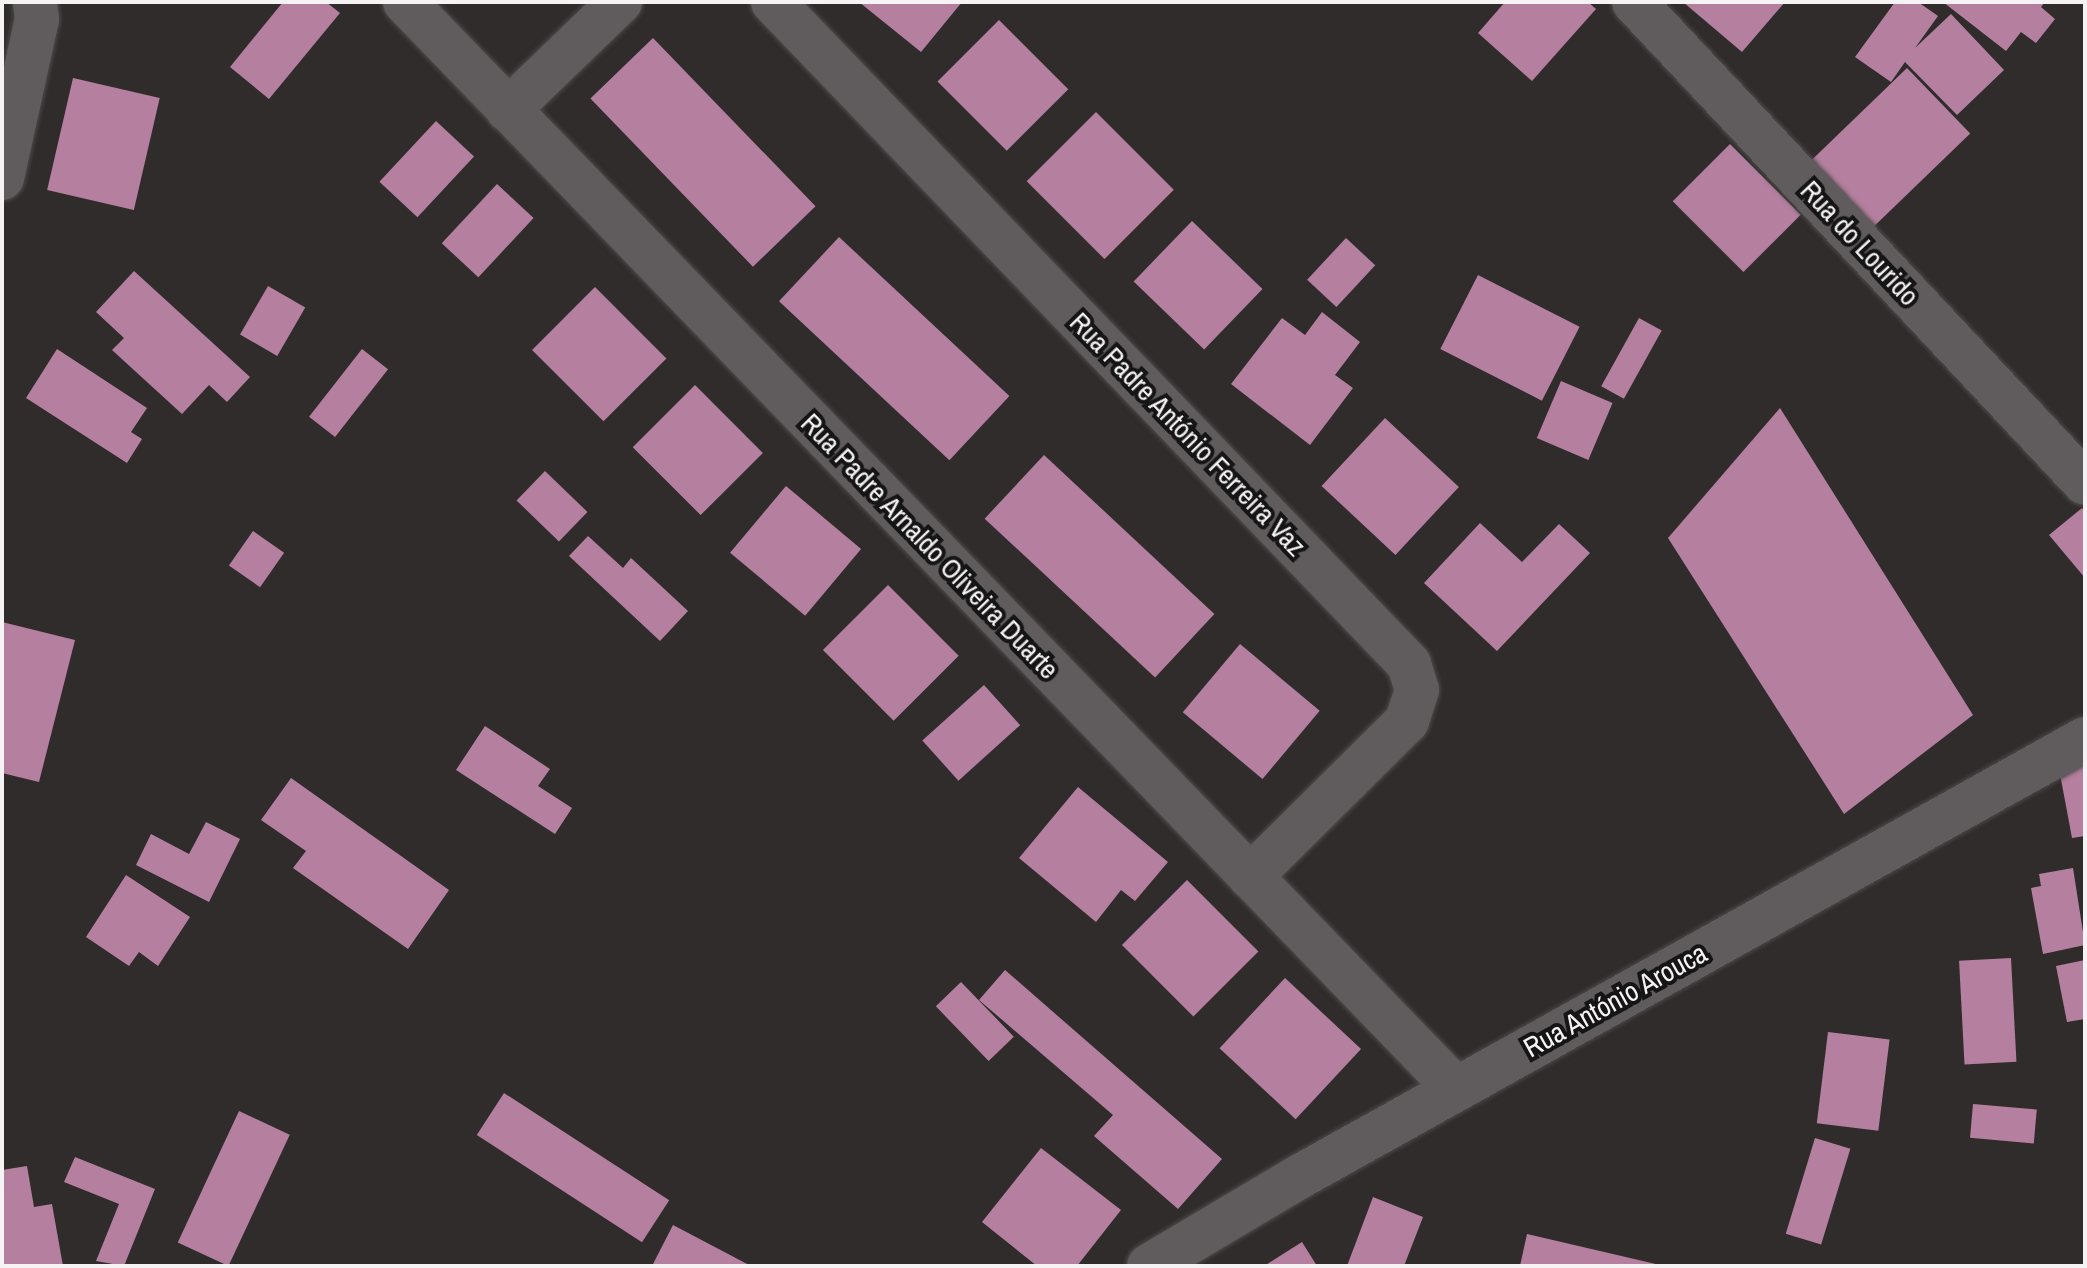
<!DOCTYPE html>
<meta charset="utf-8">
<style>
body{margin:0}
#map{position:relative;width:2087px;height:1268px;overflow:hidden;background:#302c2c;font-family:"Archivo Narrow",sans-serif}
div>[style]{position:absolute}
.building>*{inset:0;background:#b5809f;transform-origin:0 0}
.roads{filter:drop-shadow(0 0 2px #4d4a4b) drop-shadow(0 0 2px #4d4a4b)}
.minor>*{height:44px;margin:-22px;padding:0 22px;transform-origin:22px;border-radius:22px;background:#605c5d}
span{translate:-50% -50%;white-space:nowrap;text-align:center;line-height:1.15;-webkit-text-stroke:8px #161515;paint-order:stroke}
.street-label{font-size:28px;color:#f6f3f4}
.frame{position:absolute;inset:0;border:4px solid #f6f3f4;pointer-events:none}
</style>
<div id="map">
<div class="building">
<div style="clip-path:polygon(283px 2px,326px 2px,340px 13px,269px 99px,230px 67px)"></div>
<div style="clip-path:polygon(859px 2px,962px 2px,921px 52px)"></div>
<div style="clip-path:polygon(1505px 2px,1588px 2px,1596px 9px,1532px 81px,1478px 33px)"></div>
<div style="clip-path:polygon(1683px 2px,1785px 2px,1742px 52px)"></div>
<div style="clip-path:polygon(1895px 2px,1918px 2px,1938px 16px,1915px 48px,1951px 14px,2004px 70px,1957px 115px,1905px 62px,1891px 82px,1855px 57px)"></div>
<div style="clip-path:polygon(1943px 2px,2045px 2px,2041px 7px,2055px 19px,2036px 43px,2021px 32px,2006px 51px)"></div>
<div style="left:999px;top:20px;width:98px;height:87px;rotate:45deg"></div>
<div style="left:653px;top:38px;width:234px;height:87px;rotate:46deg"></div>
<div style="left:1907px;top:68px;width:91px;height:139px;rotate:46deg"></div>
<div style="left:73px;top:78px;width:89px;height:115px;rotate:13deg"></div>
<div style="left:1096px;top:112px;width:110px;height:98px;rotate:45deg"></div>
<div style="left:436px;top:121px;width:52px;height:83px;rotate:43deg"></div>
<div style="left:1730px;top:144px;width:100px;height:81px;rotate:45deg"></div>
<div style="left:497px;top:184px;width:50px;height:81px;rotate:43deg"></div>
<div style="left:1192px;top:221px;width:98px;height:84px;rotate:44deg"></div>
<div style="left:839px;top:237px;width:233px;height:88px;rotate:43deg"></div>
<div style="left:1346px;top:238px;width:40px;height:57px;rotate:43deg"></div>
<div style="clip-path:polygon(134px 271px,250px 377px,227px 402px,209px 385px,182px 414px,112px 350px,124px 338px,96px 312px)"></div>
<div style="left:1478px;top:275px;width:114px;height:83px;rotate:27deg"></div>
<div style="left:268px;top:286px;width:43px;height:56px;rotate:30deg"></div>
<div style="left:595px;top:287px;width:101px;height:89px;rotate:45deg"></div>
<div style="clip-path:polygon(1322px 312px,1360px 342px,1335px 375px,1353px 388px,1310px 445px,1231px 384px,1282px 318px,1305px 335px)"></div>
<div style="left:1639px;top:318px;width:26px;height:78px;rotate:29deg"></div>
<div style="clip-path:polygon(57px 349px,147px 408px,131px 432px,142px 439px,127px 463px,26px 398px)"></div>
<div style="left:362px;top:349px;width:33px;height:86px;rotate:38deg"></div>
<div style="left:1561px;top:381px;width:56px;height:62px;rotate:23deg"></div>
<div style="left:695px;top:385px;width:96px;height:88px;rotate:45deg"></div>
<div style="clip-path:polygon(1780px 408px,1973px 715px,1844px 814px,1668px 538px)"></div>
<div style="left:1385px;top:418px;width:101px;height:93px;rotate:43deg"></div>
<div style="left:1044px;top:455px;width:233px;height:87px;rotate:43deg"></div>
<div style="left:545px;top:471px;width:59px;height:41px;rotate:44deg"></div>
<div style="left:786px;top:486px;width:98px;height:87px;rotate:40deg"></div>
<div style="clip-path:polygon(2082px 508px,2085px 512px,2085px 578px,2049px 535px)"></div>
<div style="clip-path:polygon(1480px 523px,1522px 562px,1559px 524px,1590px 553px,1497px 651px,1424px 583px)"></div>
<div style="left:253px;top:531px;width:38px;height:42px;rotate:35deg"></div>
<div style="clip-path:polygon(588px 536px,623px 568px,631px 558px,688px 611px,660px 641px,569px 556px)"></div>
<div style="left:888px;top:585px;width:100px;height:92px;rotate:45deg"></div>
<div style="clip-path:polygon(2px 622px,75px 640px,39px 782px,2px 773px)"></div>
<div style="left:1240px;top:644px;width:104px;height:89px;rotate:40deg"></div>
<div style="left:984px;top:685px;width:54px;height:83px;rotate:48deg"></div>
<div style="clip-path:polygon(485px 726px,550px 769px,538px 786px,572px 808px,555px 834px,456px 770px)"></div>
<div style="clip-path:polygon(2085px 736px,2085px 836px,2072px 838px,2054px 742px)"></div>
<div style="clip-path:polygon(291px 778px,449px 890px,408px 949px,293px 868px,306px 851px,261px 820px)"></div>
<div style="clip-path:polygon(1078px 787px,1168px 862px,1135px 901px,1121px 890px,1096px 922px,1019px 858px)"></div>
<div style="clip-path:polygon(206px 822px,240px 839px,209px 902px,136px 865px,151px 834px,189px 854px)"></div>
<div style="clip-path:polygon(2073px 868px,2085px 945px,2043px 954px,2031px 888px,2041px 886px,2039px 874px)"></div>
<div style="clip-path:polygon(126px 875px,190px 917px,158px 966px,139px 952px,129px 966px,86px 937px)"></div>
<div style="left:1187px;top:880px;width:101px;height:92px;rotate:45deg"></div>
<div style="left:2011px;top:958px;width:104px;height:52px;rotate:87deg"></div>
<div style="clip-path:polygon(2085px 960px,2085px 1019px,2067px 1022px,2056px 966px)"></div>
<div style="clip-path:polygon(1005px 970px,1222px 1159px,1178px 1209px,1094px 1136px,1113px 1115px,979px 1000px)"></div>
<div style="left:1285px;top:978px;width:104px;height:96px;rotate:43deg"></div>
<div style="left:961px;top:982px;width:76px;height:35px;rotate:46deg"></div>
<div style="left:1828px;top:1032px;width:62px;height:92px;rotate:7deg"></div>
<div style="left:504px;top:1093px;width:197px;height:50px;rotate:33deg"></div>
<div style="left:1973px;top:1104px;width:64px;height:34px;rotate:5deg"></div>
<div style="left:239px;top:1111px;width:56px;height:145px;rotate:25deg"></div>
<div style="left:1815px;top:1138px;width:37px;height:100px;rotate:17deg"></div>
<div style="clip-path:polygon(1041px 1148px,1121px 1210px,1077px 1266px,1037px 1266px,982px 1222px)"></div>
<div style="clip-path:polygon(75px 1157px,155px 1189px,124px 1266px,96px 1261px,119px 1204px,64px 1182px)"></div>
<div style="clip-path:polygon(27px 1166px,34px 1207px,52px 1204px,63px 1266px,2px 1266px,2px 1170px)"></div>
<div style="clip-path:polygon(1373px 1197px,1423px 1217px,1404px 1266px,1347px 1266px)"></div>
<div style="clip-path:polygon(673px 1225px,751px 1266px,652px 1266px)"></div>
<div style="clip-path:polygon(1527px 1234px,1660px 1265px,1660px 1266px,1520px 1266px)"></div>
<div style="clip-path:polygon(1302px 1242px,1317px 1266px,1264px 1266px)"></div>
</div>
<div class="roads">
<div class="minor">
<div style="left:405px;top:2px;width:1512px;rotate:45.96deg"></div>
<div style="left:773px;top:2px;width:918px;rotate:46.15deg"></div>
<div style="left:1409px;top:664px;width:27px;rotate:73deg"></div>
<div style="left:1417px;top:690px;width:33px;rotate:108deg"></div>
<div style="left:1407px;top:721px;width:221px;rotate:135.2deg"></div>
<div style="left:1634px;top:2px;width:659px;rotate:46.84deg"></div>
<div style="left:508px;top:110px;width:156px;rotate:-44deg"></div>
<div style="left:2px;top:178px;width:163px;rotate:-77.6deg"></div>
<div style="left:37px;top:19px;width:17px;rotate:-97deg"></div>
<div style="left:1149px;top:1266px;width:172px;rotate:-30.7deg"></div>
<div style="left:1297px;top:1178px;width:902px;rotate:-29.12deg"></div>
</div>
</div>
<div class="street-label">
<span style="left:1860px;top:243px;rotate:47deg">Rua do Lourido</span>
<span style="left:1188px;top:434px;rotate:46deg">Rua Padre António Ferreira Vaz</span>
<span style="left:930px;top:546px;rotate:46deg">Rua Padre Arnaldo Oliveira Duarte</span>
<span style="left:1615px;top:1000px;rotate:-29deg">Rua António Arouca</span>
</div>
<div class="frame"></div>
</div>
